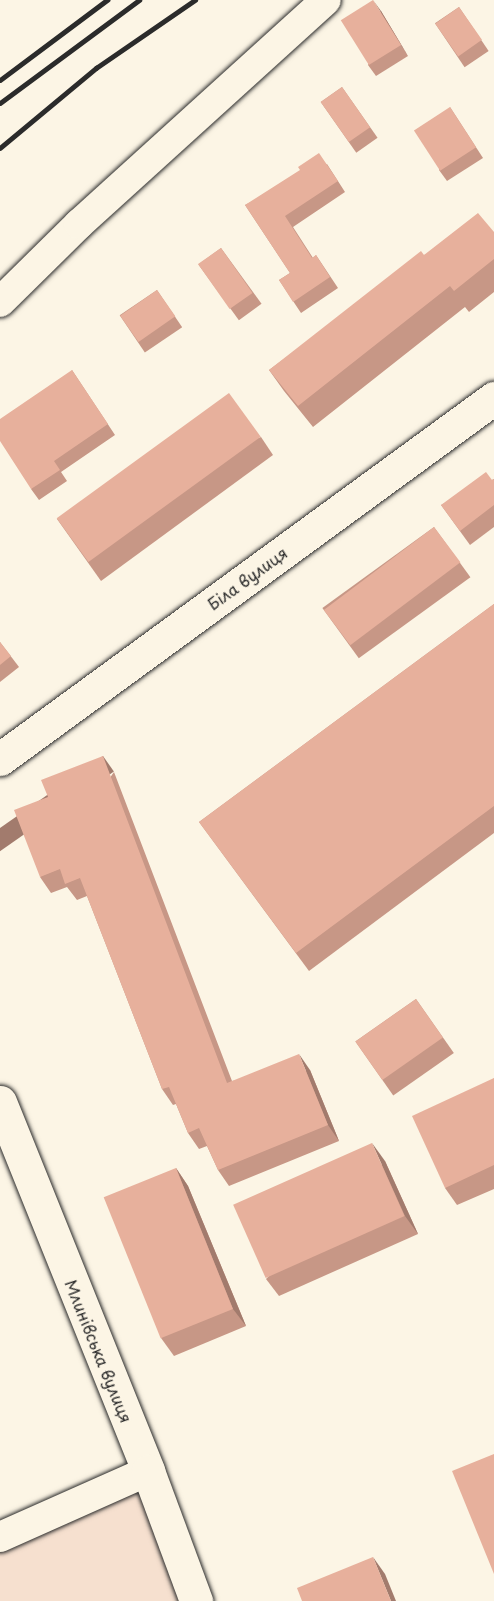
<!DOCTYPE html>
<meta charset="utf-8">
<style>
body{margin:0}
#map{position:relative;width:494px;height:1601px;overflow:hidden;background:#fcf5e5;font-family:"Playpen Sans",sans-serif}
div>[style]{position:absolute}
.built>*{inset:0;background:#f6e0cf}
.roads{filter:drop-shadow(0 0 2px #2b2b2b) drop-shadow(0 0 2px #2b2b2b)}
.minor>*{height:30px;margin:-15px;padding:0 15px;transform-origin:15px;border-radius:15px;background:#fcf5e5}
.tertiary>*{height:33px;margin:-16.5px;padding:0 16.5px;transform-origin:16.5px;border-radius:16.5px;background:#fcf5e5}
.secondary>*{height:33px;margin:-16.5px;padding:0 16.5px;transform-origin:16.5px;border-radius:16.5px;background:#fcf5e5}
.rail>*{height:4.5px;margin:-2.25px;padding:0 2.25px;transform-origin:2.25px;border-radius:2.25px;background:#2b2b2b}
.wall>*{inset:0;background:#c79786;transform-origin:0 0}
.shaded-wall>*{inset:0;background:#a27b6d;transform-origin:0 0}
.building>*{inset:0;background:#e7b09c;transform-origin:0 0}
span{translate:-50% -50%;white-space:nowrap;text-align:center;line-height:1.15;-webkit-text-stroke:4.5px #fcf5e5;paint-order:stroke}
.street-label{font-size:16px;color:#2b2b2b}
</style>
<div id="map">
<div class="built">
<div style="clip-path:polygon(148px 1471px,196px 1601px,0 1601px,0 1537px)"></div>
</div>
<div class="roads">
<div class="minor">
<div style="left:0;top:302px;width:111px;rotate:-44.6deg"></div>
<div style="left:79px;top:224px;width:333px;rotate:-42.2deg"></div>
<div style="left:0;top:1537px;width:162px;rotate:-24deg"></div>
</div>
<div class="tertiary">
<div style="left:0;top:759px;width:612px;rotate:-36.16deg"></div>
</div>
<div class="secondary">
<div style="left:0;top:1102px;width:398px;rotate:68.1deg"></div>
<div style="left:148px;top:1471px;width:139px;rotate:69.7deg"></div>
</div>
</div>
<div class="rail">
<div style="left:0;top:80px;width:134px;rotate:-36.8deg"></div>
<div style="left:0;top:103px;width:173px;rotate:-36.5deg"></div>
<div style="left:0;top:148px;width:125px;rotate:-39.8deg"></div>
<div style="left:96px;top:68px;width:120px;rotate:-34.5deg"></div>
</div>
<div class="wall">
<div style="left:459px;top:7px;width:53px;height:29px;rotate:56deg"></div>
<div style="clip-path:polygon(381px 11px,408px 56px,376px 76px,368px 65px)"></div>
<div style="left:342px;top:87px;width:62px;height:26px;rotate:55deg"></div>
<div style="clip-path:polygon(450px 107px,483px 158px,447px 181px,439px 170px)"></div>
<div style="clip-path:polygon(327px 164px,345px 192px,293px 227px,313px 258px,316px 255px,338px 288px,301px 313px,279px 280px,290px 273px,245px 205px)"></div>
<div style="clip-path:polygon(494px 232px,494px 292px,469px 312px,465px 307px,313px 427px,284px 391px,269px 370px,424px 255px)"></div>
<div style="left:221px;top:248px;width:69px;height:28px;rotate:54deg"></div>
<div style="left:157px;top:290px;width:45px;height:45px;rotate:56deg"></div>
<div style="clip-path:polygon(72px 370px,115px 435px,61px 472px,67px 481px,39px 500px,31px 489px)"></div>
<div style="clip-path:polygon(261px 437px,273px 455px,101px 581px,57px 519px)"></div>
<div style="clip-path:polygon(494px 479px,494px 527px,470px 545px,441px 505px)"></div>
<div style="left:434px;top:527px;width:62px;height:138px;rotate:54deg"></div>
<div style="clip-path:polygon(494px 604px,494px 833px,309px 971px,199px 822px)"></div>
<div style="clip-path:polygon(0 642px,19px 667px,0 682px)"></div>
<div style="clip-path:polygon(114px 772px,232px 1081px,310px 1070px,339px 1141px,229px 1186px,218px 1170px,207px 1146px,199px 1149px,188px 1133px,176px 1104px,173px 1105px,162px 1089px,87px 896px,77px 900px,67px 887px,51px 893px,40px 877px)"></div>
<div style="left:416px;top:999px;width:66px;height:74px;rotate:55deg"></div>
<div style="clip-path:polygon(494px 1078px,494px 1189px,457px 1205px,445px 1188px)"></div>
<div style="clip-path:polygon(385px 1161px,418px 1234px,279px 1296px,266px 1279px)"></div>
<div style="clip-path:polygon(176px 1168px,188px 1186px,246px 1326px,174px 1356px,161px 1338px)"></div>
</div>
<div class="shaded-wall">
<div style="clip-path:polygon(373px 0,381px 11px,408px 56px,401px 45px)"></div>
<div style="left:103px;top:756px;width:19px;height:350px;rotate:55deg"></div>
<div style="clip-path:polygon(299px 1054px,310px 1070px,339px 1141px,328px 1125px)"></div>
<div style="clip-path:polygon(372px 1143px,385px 1161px,418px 1234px,405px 1216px)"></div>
<div style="clip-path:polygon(176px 1168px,188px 1186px,246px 1326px,233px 1309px)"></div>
<div style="clip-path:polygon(373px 1557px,385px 1574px,396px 1601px,391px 1601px)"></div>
</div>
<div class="building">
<div style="left:373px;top:0;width:53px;height:38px;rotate:58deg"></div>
<div style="left:459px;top:7px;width:40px;height:29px;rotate:55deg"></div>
<div style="left:342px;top:87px;width:49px;height:26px;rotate:55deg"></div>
<div style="left:450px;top:107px;width:48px;height:43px;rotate:57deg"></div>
<div style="clip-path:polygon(319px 153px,338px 181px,285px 216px,312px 258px,316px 255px,330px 277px,293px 302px,279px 280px,290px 273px,245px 205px,300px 170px,298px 167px)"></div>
<div style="clip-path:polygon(478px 213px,494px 232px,494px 259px,454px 291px,450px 286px,298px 406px,269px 370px,421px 251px,424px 255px)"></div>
<div style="left:221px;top:248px;width:55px;height:28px;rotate:55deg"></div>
<div style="left:157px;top:290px;width:32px;height:45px;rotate:55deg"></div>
<div style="clip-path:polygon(72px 370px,108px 424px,54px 461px,60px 470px,31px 489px,0 441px,0 419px)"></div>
<div style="left:229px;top:393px;width:54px;height:213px;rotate:54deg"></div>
<div style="clip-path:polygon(486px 472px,492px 480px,494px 479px,494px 505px,460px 531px,441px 505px)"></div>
<div style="left:434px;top:527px;width:44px;height:138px;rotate:53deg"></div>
<div style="clip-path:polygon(494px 604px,494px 806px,296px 953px,199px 822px)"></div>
<div style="clip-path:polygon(0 642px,11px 656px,0 665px)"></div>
<div style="clip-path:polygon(103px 756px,227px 1083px,299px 1054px,328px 1125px,218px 1170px,199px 1128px,188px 1133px,169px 1087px,162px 1089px,80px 878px,65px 884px,60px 869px,40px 877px,14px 810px,48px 797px,41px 780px)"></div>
<div style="left:416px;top:999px;width:47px;height:74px;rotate:55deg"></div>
<div style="clip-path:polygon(494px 1078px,494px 1165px,445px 1188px,412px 1116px)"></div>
<div style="left:372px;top:1143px;width:80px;height:152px;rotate:66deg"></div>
<div style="left:176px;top:1168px;width:152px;height:78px;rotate:68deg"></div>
<div style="clip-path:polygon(494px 1454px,494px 1574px,452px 1471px)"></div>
<div style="clip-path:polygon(373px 1557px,391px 1601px,302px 1601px,297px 1588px)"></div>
</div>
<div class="street-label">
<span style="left:247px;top:578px;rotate:-36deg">Біла вулиця</span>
<span style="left:99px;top:1351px;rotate:68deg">Млинівська вулиця</span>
</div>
</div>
